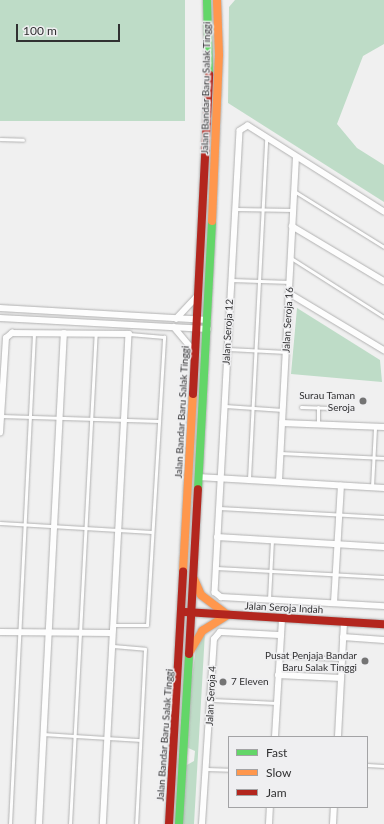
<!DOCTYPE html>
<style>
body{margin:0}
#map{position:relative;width:384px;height:824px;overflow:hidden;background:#f0f0f0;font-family:Lato,sans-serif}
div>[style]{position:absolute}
.green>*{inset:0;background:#bedcc7;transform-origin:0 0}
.roads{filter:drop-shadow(0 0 1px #b1b1b1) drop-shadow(0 0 1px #b1b1b1)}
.lane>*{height:3px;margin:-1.5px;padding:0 1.5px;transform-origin:1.5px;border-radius:1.5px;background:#fdfdfd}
.street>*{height:5.5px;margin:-2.75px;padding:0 2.75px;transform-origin:2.75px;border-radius:2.75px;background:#fdfdfd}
.fast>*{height:8px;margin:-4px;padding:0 4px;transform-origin:4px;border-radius:4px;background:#63d668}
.slow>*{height:8px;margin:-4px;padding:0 4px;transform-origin:4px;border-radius:4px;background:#ff974d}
.jam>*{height:8px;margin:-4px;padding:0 4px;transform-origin:4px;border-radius:4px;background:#b3261e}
.dots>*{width:11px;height:11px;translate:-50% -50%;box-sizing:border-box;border:2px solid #efeff1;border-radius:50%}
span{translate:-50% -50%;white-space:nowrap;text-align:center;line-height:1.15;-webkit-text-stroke:3px #efeff1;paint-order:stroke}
.street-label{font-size:10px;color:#313132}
.poi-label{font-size:10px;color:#313132}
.right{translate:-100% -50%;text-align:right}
.left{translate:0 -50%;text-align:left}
.legend{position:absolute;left:228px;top:736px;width:140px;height:72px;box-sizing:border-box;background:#efeff1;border:1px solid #a3a3a5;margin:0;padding:5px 7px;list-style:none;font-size:12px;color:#313132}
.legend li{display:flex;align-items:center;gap:8px;height:20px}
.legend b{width:20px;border:1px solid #a3a3a5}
.scale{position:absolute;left:16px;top:24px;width:104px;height:18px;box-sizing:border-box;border:2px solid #313132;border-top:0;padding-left:5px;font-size:12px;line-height:14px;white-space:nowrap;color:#313132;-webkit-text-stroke:3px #efeff1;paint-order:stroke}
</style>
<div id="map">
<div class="green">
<div style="left:0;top:0;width:185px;height:121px"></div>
<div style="clip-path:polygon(235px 0,384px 0,384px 44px,363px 56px,337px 124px,357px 148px,384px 165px,384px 202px,228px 103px,229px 7px)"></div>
<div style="clip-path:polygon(297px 308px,380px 360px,382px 382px,291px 374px)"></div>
<div style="clip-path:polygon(205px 632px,194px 824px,183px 824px,185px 766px,194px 761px,195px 751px,186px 747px,189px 698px,196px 648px)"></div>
</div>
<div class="roads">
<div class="lane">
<div style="left:0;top:139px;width:23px;rotate:2deg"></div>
<div style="left:294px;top:191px;width:106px;rotate:31.9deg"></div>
<div style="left:235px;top:209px;width:58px;rotate:1deg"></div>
<div style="left:291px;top:258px;width:110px;rotate:32.4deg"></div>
<div style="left:231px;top:280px;width:59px;rotate:1.9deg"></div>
<div style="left:228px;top:349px;width:58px;rotate:3deg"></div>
<div style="left:225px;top:406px;width:58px;rotate:3.9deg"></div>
<div style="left:301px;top:407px;width:37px;rotate:2deg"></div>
<div style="left:318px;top:407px;width:18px;rotate:90deg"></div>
<div style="left:1px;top:416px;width:158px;rotate:1.8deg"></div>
<div style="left:280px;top:453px;width:104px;rotate:2.8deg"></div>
<div style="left:249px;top:479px;width:341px;rotate:-87.1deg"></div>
<div style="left:372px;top:487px;width:60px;rotate:-87.1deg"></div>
<div style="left:219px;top:508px;width:165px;rotate:3.1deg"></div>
<div style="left:0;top:523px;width:152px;rotate:3.4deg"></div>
<div style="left:216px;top:568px;width:168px;rotate:3.1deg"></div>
<div style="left:269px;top:599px;width:59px;rotate:-87.1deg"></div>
<div style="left:113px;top:625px;width:34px"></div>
<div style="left:147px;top:625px;width:289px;rotate:-86.6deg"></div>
<div style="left:164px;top:337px;width:35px;rotate:-175deg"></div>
<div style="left:113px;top:646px;width:32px;rotate:5deg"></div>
<div style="left:145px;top:649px;width:175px;rotate:92.9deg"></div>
<div style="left:280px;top:656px;width:62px;rotate:2.8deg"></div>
<div style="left:212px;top:700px;width:65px;rotate:2.6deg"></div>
<div style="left:44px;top:734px;width:96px;rotate:3.6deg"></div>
<div style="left:367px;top:765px;width:17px;rotate:3deg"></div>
<div style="left:206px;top:769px;width:23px;rotate:2deg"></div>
<div style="left:10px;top:824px;width:491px;rotate:-87.2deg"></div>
<div style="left:70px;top:824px;width:491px;rotate:-87deg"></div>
</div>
<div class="street">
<div style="left:384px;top:212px;width:161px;rotate:-147.7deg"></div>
<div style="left:248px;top:126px;width:9px;rotate:148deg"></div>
<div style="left:240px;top:131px;width:462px;rotate:93.1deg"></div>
<div style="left:215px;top:592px;width:8px;rotate:40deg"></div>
<div style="left:221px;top:597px;width:163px;rotate:3.2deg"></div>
<div style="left:292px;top:226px;width:107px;rotate:30.9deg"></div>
<div style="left:289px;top:293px;width:111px;rotate:31deg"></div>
<div style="left:0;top:308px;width:208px;rotate:3.3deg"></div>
<div style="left:0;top:318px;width:208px;rotate:3deg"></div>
<div style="left:176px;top:319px;width:33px;rotate:-47deg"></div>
<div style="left:174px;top:327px;width:33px;rotate:50deg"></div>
<div style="left:282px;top:423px;width:102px;rotate:2.2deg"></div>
<div style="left:0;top:433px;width:95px;rotate:-86.4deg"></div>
<div style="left:6px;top:338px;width:8px;rotate:-40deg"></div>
<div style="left:12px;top:333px;width:117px;rotate:0.5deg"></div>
<div style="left:129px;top:334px;width:491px;rotate:93deg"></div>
<div style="left:198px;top:477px;width:186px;rotate:3.4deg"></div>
<div style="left:279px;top:481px;width:323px;rotate:-87deg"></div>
<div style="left:217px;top:537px;width:167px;rotate:3.4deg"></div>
<div style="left:334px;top:603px;width:117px;rotate:-86.6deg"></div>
<div style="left:0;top:632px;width:112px;rotate:0.5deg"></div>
<div style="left:343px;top:637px;width:41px;rotate:4.2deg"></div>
<div style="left:278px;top:675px;width:63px;rotate:2.7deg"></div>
<div style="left:275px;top:737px;width:118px;rotate:-86.6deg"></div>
<div style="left:338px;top:737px;width:116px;rotate:-87deg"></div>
<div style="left:39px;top:824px;width:491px;rotate:-87.1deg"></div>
<div style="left:202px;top:824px;width:185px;rotate:-86.3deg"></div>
<div style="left:214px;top:639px;width:9px;rotate:-49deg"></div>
<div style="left:220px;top:632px;width:61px;rotate:2.8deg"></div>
<div style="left:269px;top:824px;width:17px;rotate:-87deg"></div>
<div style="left:333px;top:824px;width:17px;rotate:-87deg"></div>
</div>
<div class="fast">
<div style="left:207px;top:0;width:74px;rotate:88.5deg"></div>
<div style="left:198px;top:489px;width:268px;rotate:-87deg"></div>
<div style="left:179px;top:824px;width:170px;rotate:-86.6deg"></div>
</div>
<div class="slow">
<div style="left:212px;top:221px;width:166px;rotate:-87.6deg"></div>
<div style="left:219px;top:55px;width:55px;rotate:-92.1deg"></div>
<div style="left:183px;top:571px;width:177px;rotate:-86.8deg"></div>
<div style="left:194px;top:579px;width:17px;rotate:66deg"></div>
<div style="left:201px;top:595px;width:30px;rotate:37deg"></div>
<div style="left:189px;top:653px;width:26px;rotate:-59deg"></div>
<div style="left:202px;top:631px;width:31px;rotate:-32deg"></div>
</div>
<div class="jam">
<div style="left:193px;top:394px;width:320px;rotate:-87.1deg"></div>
<div style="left:185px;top:612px;width:199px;rotate:3.5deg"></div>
<div style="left:189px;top:654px;width:165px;rotate:-86.9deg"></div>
<div style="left:169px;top:824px;width:253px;rotate:-86.8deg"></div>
</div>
</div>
<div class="dots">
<div style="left:363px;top:401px;background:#747474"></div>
<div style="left:365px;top:661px;background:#747474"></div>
<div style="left:223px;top:682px;background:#747474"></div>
</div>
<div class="street-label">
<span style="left:206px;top:88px;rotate:-89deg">Jalan Bandar Baru Salak Tinggi</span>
<span style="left:288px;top:320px;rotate:-87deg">Jalan Seroja 16</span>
<span style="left:228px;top:332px;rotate:-87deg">Jalan Seroja 12</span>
<span style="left:182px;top:412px;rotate:-87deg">Jalan Bandar Baru Salak Tinggi</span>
<span style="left:284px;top:608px;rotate:3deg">Jalan Seroja Indah</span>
<span style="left:211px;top:696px;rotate:-87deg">Jalan Seroja 4</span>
<span style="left:165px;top:735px;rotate:-86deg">Jalan Bandar Baru Salak Tinggi</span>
</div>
<div class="poi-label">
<span class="right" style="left:355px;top:401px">Surau Taman<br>Seroja</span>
<span class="right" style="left:357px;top:661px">Pusat Penjaja Bandar<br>Baru Salak Tinggi</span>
<span class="left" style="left:231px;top:682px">7 Eleven</span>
</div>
<ul class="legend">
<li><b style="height:5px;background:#63d668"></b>Fast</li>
<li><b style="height:5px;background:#ff974d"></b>Slow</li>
<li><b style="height:5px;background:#b3261e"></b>Jam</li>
</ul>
<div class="scale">100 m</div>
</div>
